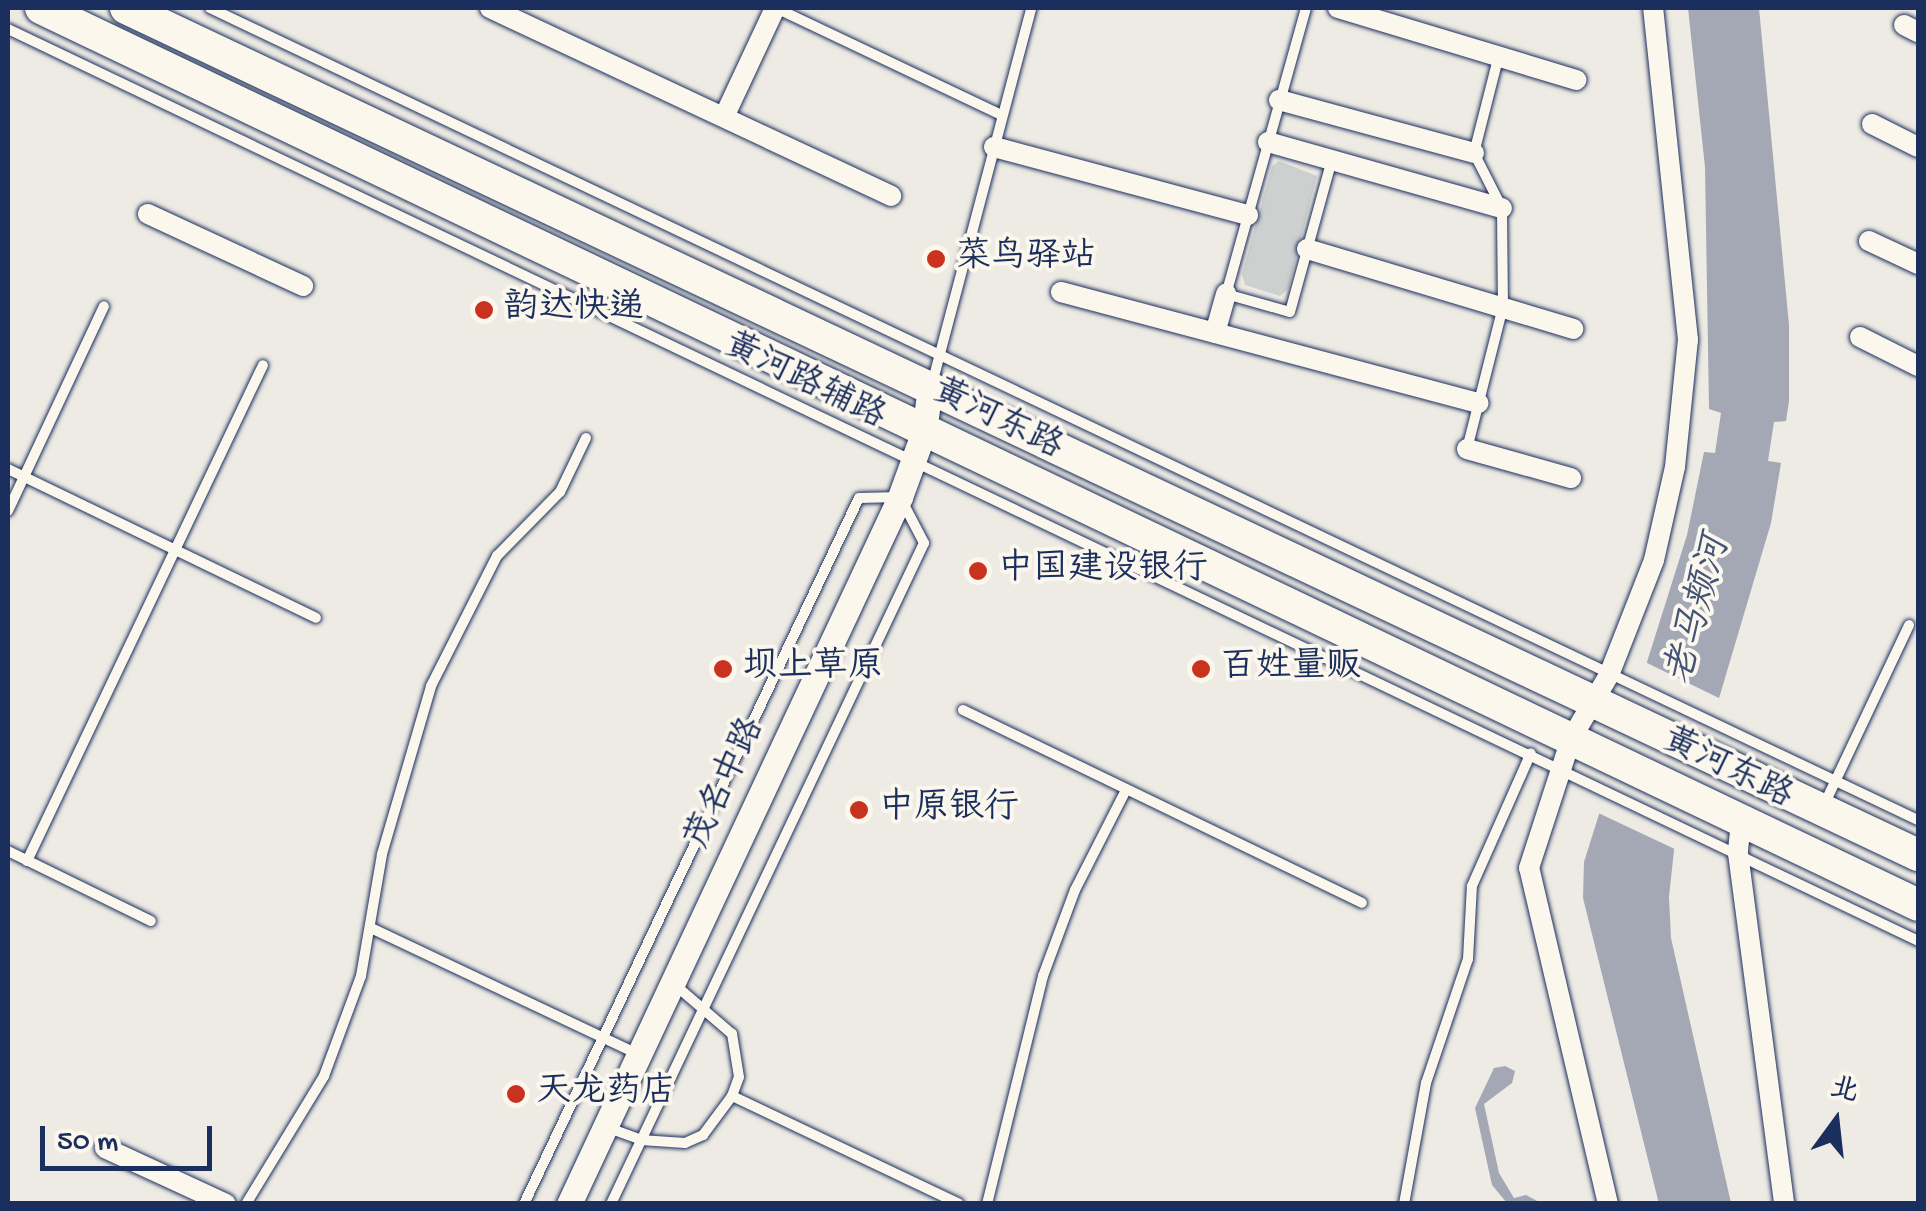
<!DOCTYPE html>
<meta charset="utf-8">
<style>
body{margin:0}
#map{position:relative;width:1926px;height:1211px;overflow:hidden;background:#eeebe4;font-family:"Gochi Hand","LXGW WenKai TC",sans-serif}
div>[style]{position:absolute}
.green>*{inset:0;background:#cecfcf}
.water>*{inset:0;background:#a3a8b4}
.pier>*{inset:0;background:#eeebe4}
.roads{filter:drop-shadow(0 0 2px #1b2f5e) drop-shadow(0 0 2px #1b2f5e)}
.service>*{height:10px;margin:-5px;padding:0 5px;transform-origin:5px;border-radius:5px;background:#fbf7ec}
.minor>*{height:20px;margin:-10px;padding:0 10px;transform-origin:10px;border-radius:10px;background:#fbf7ec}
.tertiary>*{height:25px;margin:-12.5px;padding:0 12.5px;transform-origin:12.5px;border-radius:12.5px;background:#fbf7ec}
.primary>*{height:32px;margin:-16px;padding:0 16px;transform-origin:16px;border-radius:16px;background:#fbf7ec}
.dots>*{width:28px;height:28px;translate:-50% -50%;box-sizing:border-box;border:5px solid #fbf7ec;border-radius:50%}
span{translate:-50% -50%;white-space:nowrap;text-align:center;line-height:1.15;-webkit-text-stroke:8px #fbf7ec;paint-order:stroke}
.poi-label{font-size:35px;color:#1b2f5e}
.left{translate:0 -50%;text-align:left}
.street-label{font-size:35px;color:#1b2f5e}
.water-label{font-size:38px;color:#445378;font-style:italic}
.frame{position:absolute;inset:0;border:10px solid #1b2f5e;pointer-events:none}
.north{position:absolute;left:1786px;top:1071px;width:100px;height:100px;-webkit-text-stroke:8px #fbf7ec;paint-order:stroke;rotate:15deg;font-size:28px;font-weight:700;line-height:40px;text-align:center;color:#1b2f5e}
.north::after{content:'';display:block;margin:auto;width:35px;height:45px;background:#1b2f5e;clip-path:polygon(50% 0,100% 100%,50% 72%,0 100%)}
.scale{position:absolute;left:40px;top:1126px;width:172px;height:45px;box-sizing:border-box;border:5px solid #1b2f5e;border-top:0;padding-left:12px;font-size:30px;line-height:35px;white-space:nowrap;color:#1b2f5e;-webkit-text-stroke:8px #fbf7ec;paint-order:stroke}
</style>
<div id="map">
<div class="green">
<div style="clip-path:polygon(1279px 161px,1317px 176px,1288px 289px,1280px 296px,1245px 285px,1242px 274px,1272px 166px)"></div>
</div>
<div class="water">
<div style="clip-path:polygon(1688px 8px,1759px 8px,1789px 325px,1789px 401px,1786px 421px,1774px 422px,1768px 461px,1781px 463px,1771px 523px,1674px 850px,1669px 897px,1671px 938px,1731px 1203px,1659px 1204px,1583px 898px,1584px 862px,1687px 535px,1704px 452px,1715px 453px,1721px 413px,1709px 409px,1705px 167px)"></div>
<div style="clip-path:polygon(1505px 1066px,1515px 1071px,1512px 1083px,1484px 1104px,1499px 1173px,1514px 1198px,1526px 1195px,1541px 1203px,1507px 1203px,1492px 1185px,1475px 1108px,1494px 1068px)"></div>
</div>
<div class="pier">
<div style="clip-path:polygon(1641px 660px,1725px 701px,1679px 851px,1594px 811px)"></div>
</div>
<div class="roads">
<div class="service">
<div style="left:210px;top:8px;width:1891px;rotate:25.43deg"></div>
<div style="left:776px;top:8px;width:249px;rotate:25.4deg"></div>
<div style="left:1306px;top:8px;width:297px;rotate:105.6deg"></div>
<div style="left:1226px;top:294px;width:66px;rotate:15.7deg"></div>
<div style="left:1290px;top:312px;width:158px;rotate:-74.6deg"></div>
<div style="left:8px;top:29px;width:2117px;rotate:25.52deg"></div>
<div style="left:932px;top:384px;width:389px;rotate:-75.2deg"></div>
<div style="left:1467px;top:449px;width:146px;rotate:-75.8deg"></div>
<div style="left:1503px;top:307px;width:99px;rotate:-90.6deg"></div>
<div style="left:1502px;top:208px;width:62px;rotate:-117deg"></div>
<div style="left:1474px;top:153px;width:97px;rotate:-75.7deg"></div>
<div style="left:8px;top:469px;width:342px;rotate:25.8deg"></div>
<div style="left:8px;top:511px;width:226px;rotate:-64.9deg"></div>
<div style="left:963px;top:710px;width:443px;rotate:25.8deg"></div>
<div style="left:1824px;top:805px;width:199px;rotate:-64.7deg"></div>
<div style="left:8px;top:851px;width:159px;rotate:26.1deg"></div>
<div style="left:27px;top:861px;width:549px;rotate:-64.55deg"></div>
<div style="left:371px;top:928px;width:294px;rotate:25.3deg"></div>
<div style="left:732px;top:1096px;width:251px;rotate:25.4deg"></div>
<div style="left:606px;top:1127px;width:37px;rotate:20deg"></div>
<div style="left:641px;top:1140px;width:44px;rotate:3.9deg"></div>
<div style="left:685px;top:1143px;width:20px;rotate:-24deg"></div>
<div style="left:703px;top:1135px;width:49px;rotate:-53.4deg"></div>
<div style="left:732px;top:1096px;width:20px;rotate:-70deg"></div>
<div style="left:739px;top:1077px;width:44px;rotate:-99.2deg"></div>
<div style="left:732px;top:1034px;width:77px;rotate:-139.2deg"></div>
<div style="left:246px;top:1204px;width:150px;rotate:-58.6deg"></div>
<div style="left:324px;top:1076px;width:107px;rotate:-69.7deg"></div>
<div style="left:361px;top:976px;width:124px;rotate:-80.2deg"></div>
<div style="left:382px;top:854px;width:175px;rotate:-73.7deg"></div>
<div style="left:431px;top:686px;width:146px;rotate:-63.1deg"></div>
<div style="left:497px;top:556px;width:90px;rotate:-45.5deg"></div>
<div style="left:560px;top:492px;width:60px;rotate:-64.3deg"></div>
<div style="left:524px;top:1204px;width:781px;rotate:-64.62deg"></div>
<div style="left:859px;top:498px;width:41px;rotate:-1.4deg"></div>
<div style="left:900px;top:497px;width:52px;rotate:62.4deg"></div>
<div style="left:924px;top:543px;width:731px;rotate:115.34deg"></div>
<div style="left:987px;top:1204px;width:235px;rotate:-76.2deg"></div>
<div style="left:1043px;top:976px;width:92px;rotate:-69.6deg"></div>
<div style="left:1075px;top:890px;width:112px;rotate:-63deg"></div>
<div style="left:1404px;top:1204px;width:123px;rotate:-79.7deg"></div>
<div style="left:1426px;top:1083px;width:131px;rotate:-71.3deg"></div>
<div style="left:1468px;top:959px;width:73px;rotate:-86.9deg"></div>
<div style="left:1472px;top:886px;width:145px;rotate:-66.1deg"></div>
</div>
<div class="minor">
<div style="left:490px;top:8px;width:443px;rotate:25.1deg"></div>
<div style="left:1338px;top:8px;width:249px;rotate:16.8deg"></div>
<div style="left:1904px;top:25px;width:16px;rotate:27deg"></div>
<div style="left:1279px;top:100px;width:202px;rotate:15.2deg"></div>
<div style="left:724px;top:117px;width:120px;rotate:-64.9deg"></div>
<div style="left:1872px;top:124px;width:51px;rotate:26.6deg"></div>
<div style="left:1268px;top:142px;width:243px;rotate:15.8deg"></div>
<div style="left:994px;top:147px;width:263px;rotate:15deg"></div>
<div style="left:148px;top:214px;width:171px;rotate:24.9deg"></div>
<div style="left:1869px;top:241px;width:54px;rotate:25.1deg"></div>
<div style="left:1307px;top:249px;width:278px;rotate:16.7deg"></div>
<div style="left:1061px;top:292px;width:432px;rotate:14.9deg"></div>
<div style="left:1215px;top:333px;width:41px;rotate:-74.2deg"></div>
<div style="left:1860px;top:337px;width:65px;rotate:26.6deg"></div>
<div style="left:1467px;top:449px;width:108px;rotate:15.6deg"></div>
<div style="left:1741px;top:822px;width:31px;rotate:96deg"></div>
<div style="left:1738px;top:853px;width:354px;rotate:82.5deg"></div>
<div style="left:105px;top:1148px;width:133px;rotate:24.8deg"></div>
<div style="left:1608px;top:1204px;width:345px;rotate:-103.2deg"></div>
<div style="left:1529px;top:868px;width:136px;rotate:-72deg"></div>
<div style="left:1571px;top:739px;width:74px;rotate:-59.3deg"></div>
<div style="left:1609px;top:675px;width:123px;rotate:-68.6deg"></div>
<div style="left:1654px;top:560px;width:95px;rotate:-77.3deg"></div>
<div style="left:1675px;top:467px;width:128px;rotate:-84.2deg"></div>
<div style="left:1688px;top:340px;width:334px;rotate:-96deg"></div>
</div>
<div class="tertiary">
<div style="left:569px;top:1204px;width:781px;rotate:-64.91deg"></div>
<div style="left:900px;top:497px;width:70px;rotate:-70deg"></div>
<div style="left:924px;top:431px;width:43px;rotate:-82.1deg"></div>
</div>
<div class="primary">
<div style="left:41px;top:8px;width:2080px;rotate:25.54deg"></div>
<div style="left:126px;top:8px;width:1982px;rotate:25.3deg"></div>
</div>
</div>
<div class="dots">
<div style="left:936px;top:259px;background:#c8321e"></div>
<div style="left:484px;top:310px;background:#c8321e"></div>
<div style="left:978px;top:571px;background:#c8321e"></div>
<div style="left:723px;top:669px;background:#c8321e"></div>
<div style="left:1201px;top:669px;background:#c8321e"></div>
<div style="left:859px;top:810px;background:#c8321e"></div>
<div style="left:516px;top:1094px;background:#c8321e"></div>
</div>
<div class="poi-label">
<span class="left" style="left:956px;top:259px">菜鸟驿站</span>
<span class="left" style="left:504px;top:310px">韵达快递</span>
<span class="left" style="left:998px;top:571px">中国建设银行</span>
<span class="left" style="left:743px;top:669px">坝上草原</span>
<span class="left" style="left:1221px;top:669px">百姓量贩</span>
<span class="left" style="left:879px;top:810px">中原银行</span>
<span class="left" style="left:536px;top:1094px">天龙药店</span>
</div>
<div class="street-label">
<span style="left:804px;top:383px;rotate:26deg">黄河路辅路</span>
<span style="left:997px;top:421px;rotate:26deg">黄河东路</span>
<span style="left:1727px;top:770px;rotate:26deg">黄河东路</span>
<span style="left:727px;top:784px;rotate:-65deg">茂名中路</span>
</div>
<div class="water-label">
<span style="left:1701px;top:611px;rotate:-75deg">老马颊河</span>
</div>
<div class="frame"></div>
<div class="north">北</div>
<div class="scale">50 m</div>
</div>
